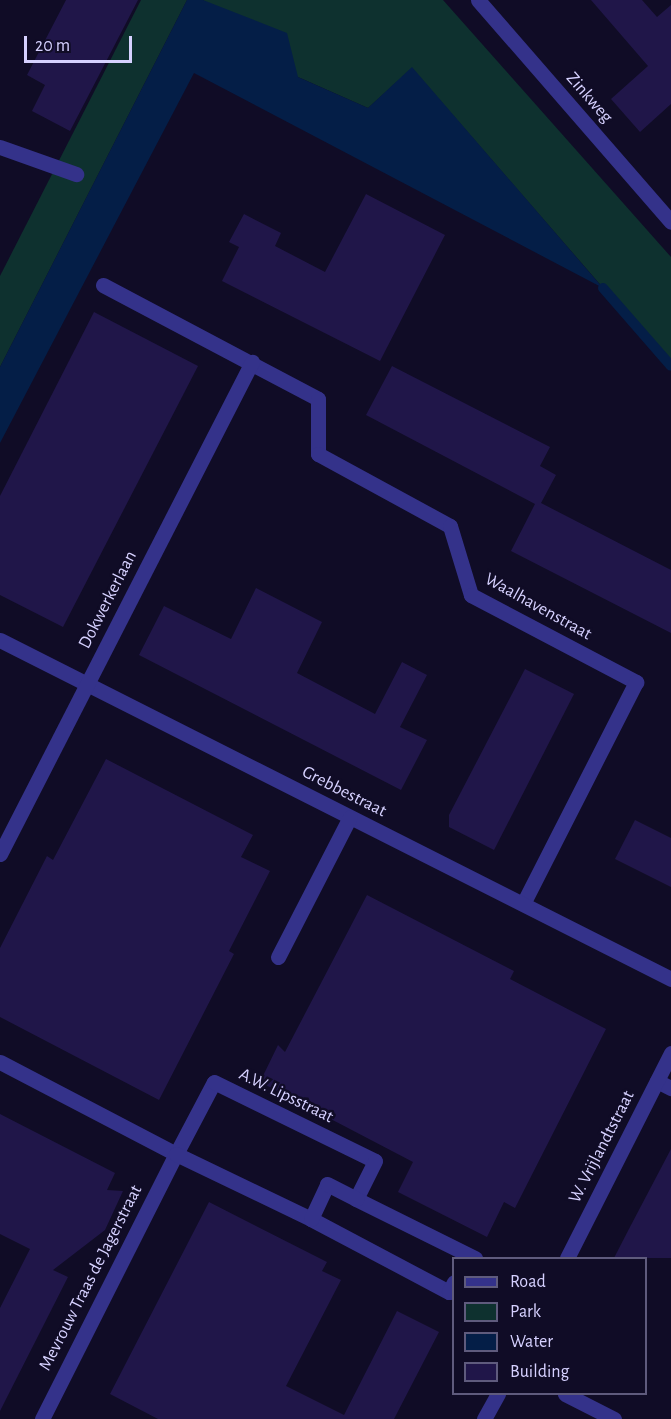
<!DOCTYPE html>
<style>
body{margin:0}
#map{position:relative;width:671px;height:1419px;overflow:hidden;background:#100c26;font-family:"Alegreya Sans",sans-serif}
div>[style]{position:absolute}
.green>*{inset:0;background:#0e312f}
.water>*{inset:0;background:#041e47}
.stream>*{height:10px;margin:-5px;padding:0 5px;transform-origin:5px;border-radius:5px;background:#041e47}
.building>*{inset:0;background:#201649}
.minor>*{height:15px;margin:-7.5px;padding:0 7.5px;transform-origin:7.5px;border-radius:7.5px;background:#34328a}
span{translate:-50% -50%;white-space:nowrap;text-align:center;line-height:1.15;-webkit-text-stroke:5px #100c26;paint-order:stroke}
.street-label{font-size:18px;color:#d6d1ff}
.legend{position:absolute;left:452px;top:1257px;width:195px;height:138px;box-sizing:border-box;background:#100c26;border:2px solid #5f5b7d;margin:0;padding:8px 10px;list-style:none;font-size:18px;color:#d6d1ff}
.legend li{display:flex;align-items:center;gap:12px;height:30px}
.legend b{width:30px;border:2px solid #5f5b7d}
.scale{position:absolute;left:24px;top:36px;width:108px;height:27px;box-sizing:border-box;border:3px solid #d6d1ff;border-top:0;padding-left:8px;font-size:18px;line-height:21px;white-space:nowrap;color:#d6d1ff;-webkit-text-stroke:4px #100c26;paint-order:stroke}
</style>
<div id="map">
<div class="green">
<div style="clip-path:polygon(141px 0,187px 0,0 367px,0 276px)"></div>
<div style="clip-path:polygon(203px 0,443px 0,671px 257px,671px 366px,412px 68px,368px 108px,298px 77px)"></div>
</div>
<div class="water">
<div style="clip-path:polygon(187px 0,203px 0,287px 33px,298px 77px,368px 108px,412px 67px,603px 288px,194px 73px,0 443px,0 367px)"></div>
</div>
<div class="stream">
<div style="left:603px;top:288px;width:103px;rotate:48.9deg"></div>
</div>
<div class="building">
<div style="clip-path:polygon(66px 0,138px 0,70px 131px,32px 111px,45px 85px,27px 75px)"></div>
<div style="clip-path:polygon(591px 0,642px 0,657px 17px,671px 5px,671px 104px,640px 132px,611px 99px,648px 66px)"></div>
<div style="clip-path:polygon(366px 194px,445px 235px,380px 361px,222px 281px,239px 247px,229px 242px,244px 214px,281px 233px,275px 246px,325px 272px)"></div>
<div style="clip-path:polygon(94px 312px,198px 366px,63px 627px,0 595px,0 496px)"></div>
<div style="clip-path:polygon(392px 366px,550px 447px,540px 466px,556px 475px,541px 503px,671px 570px,671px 633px,511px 551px,535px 504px,366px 415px)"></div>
<div style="clip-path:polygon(256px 588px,322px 622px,297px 673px,375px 714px,402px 662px,427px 675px,400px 727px,427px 740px,401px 790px,139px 655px,164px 606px,231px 639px)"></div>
<div style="clip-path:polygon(525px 669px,574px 694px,494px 850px,449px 827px,449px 815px)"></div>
<div style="clip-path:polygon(106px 759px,253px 835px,241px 857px,270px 871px,229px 951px,234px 954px,159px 1100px,0 1017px,0 948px,47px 856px,53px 860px)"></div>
<div style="clip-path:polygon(635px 820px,671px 838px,671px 887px,615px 859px)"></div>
<div style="clip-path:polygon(367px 895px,514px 971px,510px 979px,606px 1029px,515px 1208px,504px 1202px,487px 1237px,398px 1192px,413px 1162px,260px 1082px,278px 1045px,285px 1052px)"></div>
<div style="clip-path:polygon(0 1114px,115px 1173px,107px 1190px,123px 1191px,105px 1230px,53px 1270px,68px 1277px,0 1411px,0 1308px,30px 1249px,0 1234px)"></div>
<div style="clip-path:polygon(671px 1149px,671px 1258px,614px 1258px,630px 1227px)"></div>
<div style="clip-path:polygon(209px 1202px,327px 1262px,322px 1271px,341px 1280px,286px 1386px,344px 1415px,397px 1311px,439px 1332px,394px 1419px,158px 1419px,110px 1394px)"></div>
</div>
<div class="minor">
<div style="left:478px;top:0;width:294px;rotate:49deg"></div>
<div style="left:0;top:147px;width:81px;rotate:19.6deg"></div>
<div style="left:103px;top:285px;width:243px;rotate:27.9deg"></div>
<div style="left:318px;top:399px;width:55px;rotate:90deg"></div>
<div style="left:318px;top:454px;width:150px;rotate:28.6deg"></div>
<div style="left:450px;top:526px;width:72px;rotate:73.1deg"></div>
<div style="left:471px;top:595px;width:187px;rotate:27.8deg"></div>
<div style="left:636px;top:682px;width:247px;rotate:117deg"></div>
<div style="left:0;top:640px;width:752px;rotate:26.8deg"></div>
<div style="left:0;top:854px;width:553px;rotate:-62.88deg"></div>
<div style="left:278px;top:957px;width:157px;rotate:-62.8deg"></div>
<div style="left:0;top:1062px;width:199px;rotate:27.6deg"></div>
<div style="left:176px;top:1154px;width:81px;rotate:-62.2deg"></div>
<div style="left:214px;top:1082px;width:179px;rotate:26.1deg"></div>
<div style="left:375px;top:1161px;width:42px;rotate:116.6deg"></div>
<div style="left:356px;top:1199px;width:133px;rotate:26.4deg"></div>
<div style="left:657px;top:1081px;width:16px;rotate:27deg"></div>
<div style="left:311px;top:1219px;width:156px;rotate:27.9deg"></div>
<div style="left:449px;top:1292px;width:11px;rotate:-63deg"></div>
<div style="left:567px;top:1258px;width:230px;rotate:-63.1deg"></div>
<div style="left:565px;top:1394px;width:55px;rotate:27deg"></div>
<div style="left:42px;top:1419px;width:297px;rotate:-63.2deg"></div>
<div style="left:176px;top:1154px;width:150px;rotate:25.7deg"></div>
<div style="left:311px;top:1219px;width:38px;rotate:-65deg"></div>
<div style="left:327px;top:1184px;width:33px;rotate:27deg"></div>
<div style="left:484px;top:1419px;width:29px;rotate:-61deg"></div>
</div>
<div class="street-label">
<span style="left:589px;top:98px;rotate:49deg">Zinkweg</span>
<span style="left:108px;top:600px;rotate:-63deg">Dokwerkerlaan</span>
<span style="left:538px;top:607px;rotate:29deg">Waalhavenstraat</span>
<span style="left:344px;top:792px;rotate:27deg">Grebbestraat</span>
<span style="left:286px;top:1096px;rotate:26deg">A.W. Lipsstraat</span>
<span style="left:602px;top:1147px;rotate:-63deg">W. Vrijlandtstraat</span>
<span style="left:91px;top:1278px;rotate:-63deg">Mevrouw Traas de Jagerstraat</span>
</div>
<ul class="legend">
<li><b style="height:8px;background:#34328a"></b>Road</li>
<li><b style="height:16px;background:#0e312f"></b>Park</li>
<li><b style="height:16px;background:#041e47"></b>Water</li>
<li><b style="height:16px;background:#201649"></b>Building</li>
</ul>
<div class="scale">20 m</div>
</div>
